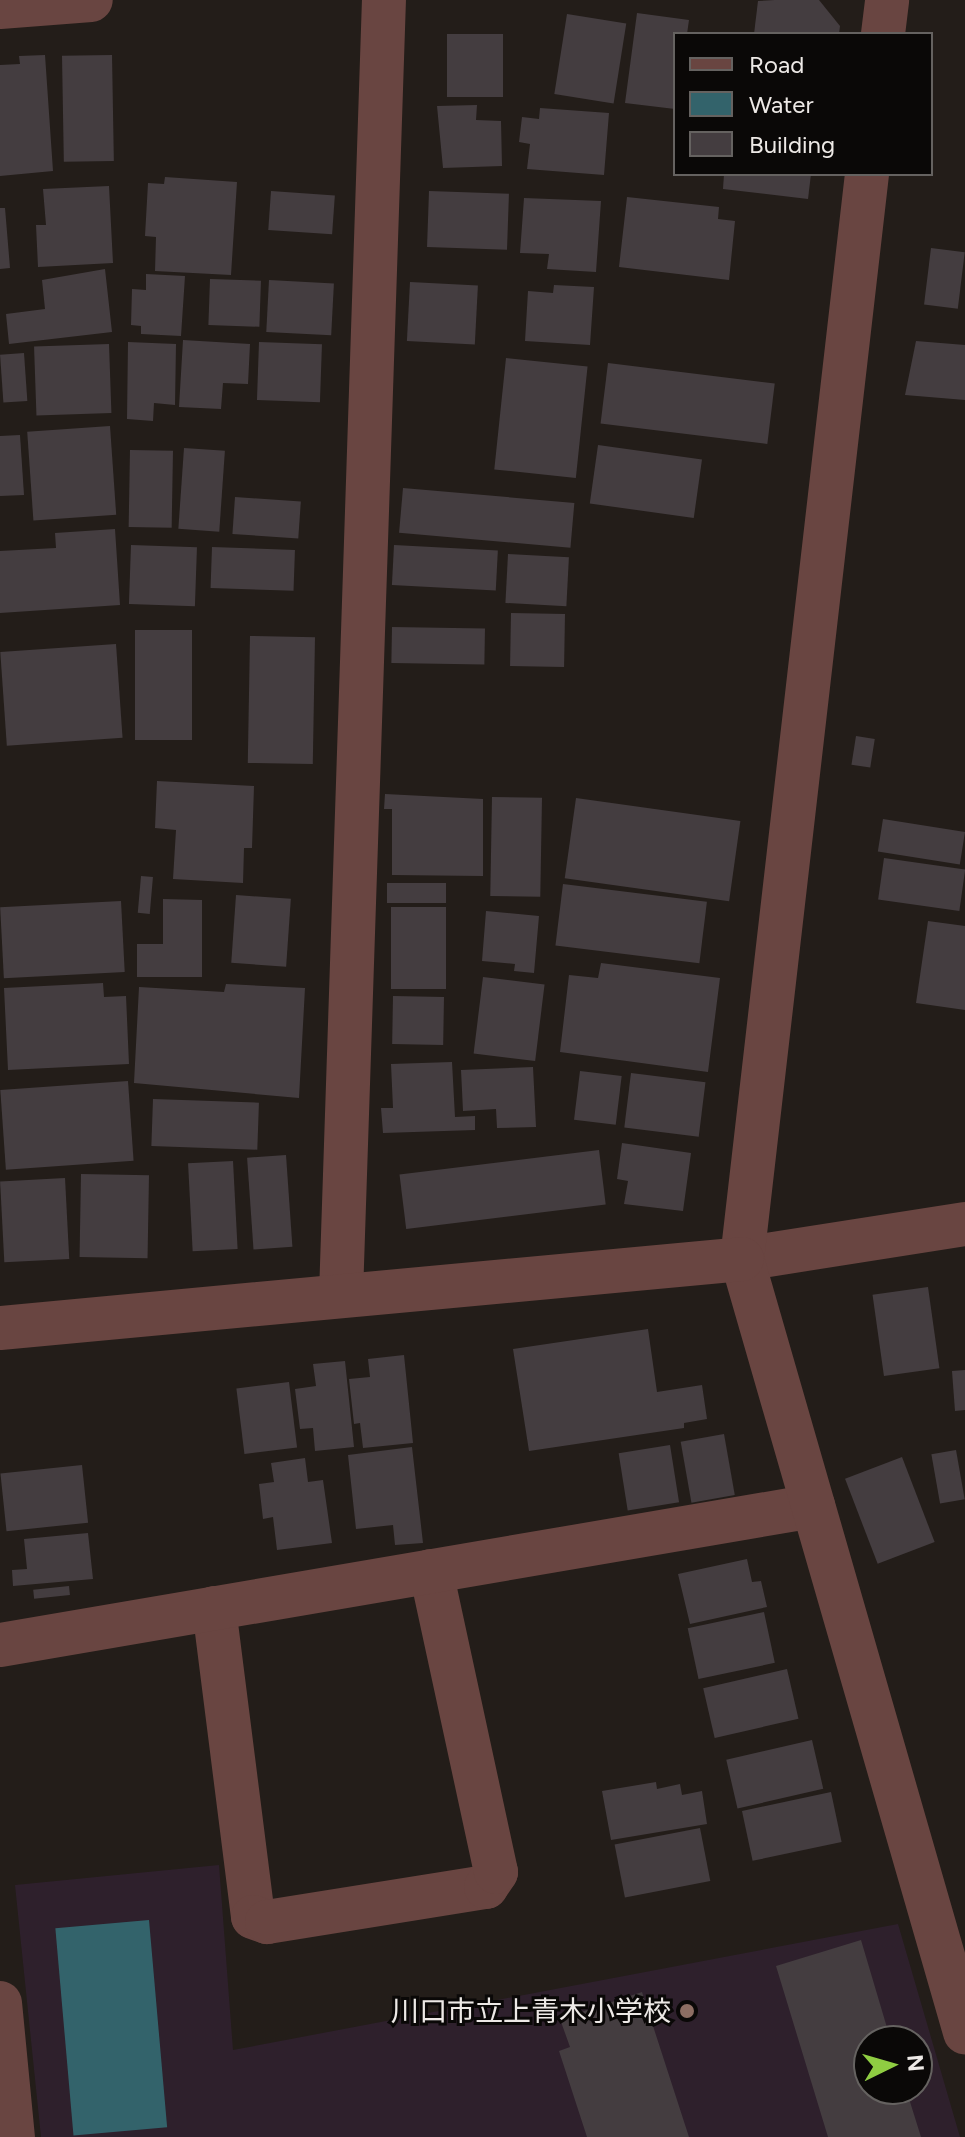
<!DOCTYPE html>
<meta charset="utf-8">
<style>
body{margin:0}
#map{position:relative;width:965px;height:2137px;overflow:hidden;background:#231d19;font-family:Figtree,"Noto Sans JP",sans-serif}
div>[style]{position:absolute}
.education>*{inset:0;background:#2e202c}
.water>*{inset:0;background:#33636b;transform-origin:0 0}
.building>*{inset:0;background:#443d40;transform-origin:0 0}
.minor>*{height:44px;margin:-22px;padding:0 22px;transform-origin:22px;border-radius:22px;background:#694541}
.tertiary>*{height:44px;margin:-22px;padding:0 22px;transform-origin:22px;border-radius:22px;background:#694541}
.dots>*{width:22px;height:22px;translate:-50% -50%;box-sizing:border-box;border:4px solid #0a0807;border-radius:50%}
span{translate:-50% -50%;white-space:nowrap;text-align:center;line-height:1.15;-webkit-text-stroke:6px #0a0807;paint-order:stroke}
.poi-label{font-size:28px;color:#ede9e6}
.right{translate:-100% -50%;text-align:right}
.legend{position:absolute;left:673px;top:32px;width:260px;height:144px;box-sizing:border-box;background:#0a0807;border:2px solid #656260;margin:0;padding:10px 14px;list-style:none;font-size:24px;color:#ede9e6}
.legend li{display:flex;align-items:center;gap:16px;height:40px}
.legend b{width:40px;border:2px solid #656260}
.north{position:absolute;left:853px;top:2025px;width:80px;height:80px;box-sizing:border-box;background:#0a0807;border:2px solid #656260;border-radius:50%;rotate:85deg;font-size:22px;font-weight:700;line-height:32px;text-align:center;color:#ede9e6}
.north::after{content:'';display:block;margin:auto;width:28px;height:36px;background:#8fcd42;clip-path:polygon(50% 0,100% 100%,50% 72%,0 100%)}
</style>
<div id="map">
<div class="education">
<div style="clip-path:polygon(evenodd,219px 1865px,233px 2050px,898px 1924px,960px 2137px,41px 2137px,15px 1885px,219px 1865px,869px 2041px,917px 2041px,917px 2089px,869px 2089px,869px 2041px)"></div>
</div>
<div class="water">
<div style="left:149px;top:1920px;width:208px;height:94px;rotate:85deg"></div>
</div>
<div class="building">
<div style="clip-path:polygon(775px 0,819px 0,840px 26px,839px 34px,754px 34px,758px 1px)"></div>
<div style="clip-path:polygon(637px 13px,689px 20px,687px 34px,675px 34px,675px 109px,625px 103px)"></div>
<div style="left:567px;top:14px;width:60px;height:81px;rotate:9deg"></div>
<div style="left:447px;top:34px;width:56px;height:63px"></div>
<div style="clip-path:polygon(45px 55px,53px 171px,0 176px,0 65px,20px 64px,19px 56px)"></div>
<div style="left:112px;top:55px;width:106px;height:50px;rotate:89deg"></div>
<div style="clip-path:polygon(477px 105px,476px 120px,501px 121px,502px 166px,443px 168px,437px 106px)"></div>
<div style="clip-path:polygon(540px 108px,609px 113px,604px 175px,527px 169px,530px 144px,519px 142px,522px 117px,539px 119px)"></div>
<div style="clip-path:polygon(724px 174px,811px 174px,808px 199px,723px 189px)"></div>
<div style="clip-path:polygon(165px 177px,237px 182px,231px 275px,155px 271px,156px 237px,145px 236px,148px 183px,164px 184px)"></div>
<div style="clip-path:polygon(109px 186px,113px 263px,38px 267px,36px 225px,46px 225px,43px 189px)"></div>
<div style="left:271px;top:191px;width:64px;height:39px;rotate:4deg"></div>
<div style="left:429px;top:191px;width:80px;height:56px;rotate:2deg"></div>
<div style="clip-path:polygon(627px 197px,719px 207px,718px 219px,735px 221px,729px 280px,619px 267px)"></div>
<div style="clip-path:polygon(524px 198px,601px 201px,596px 272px,547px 269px,549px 254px,520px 253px)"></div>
<div style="clip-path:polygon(0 208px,5px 208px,10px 268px,0 269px)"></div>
<div style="left:931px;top:248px;width:34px;height:57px;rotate:7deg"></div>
<div style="clip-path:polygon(105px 269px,112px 332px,9px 344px,6px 314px,45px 309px,42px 280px)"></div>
<div style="clip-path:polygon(146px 274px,185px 276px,181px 336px,141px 334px,141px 326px,131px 325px,132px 289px,146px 290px)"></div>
<div style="left:210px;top:279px;width:51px;height:46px;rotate:2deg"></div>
<div style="left:269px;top:280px;width:65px;height:52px;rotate:3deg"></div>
<div style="left:410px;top:282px;width:68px;height:59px;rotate:3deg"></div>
<div style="clip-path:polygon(554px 285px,594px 287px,590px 345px,525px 341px,528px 291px,553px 293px)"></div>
<div style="clip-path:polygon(183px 340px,250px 344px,248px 384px,223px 383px,221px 409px,179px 407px)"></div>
<div style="clip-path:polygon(916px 341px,965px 345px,965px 400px,905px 395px)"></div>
<div style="clip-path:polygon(128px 342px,176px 344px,175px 405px,154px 403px,153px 421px,127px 419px)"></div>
<div style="left:259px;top:342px;width:63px;height:58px;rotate:2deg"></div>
<div style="left:109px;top:344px;width:69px;height:75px;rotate:88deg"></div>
<div style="left:24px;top:353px;width:48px;height:24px;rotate:86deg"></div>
<div style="left:506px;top:358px;width:82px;height:112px;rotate:6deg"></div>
<div style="left:608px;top:363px;width:168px;height:61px;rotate:7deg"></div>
<div style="left:110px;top:426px;width:89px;height:83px;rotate:86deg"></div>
<div style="clip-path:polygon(20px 435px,24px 495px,0 496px,0 436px)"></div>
<div style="left:598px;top:445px;width:105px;height:59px;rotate:8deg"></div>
<div style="left:184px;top:448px;width:41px;height:81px;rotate:4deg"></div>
<div style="left:130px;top:450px;width:43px;height:77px;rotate:1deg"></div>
<div style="left:403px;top:488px;width:172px;height:45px;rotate:5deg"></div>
<div style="left:235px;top:497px;width:66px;height:37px;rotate:4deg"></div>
<div style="clip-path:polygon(115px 529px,120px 605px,0 613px,0 551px,56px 548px,55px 533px)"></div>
<div style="left:131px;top:545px;width:66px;height:59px;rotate:2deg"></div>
<div style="left:394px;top:545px;width:104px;height:40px;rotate:3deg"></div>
<div style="left:212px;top:547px;width:83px;height:41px;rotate:2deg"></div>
<div style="left:508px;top:554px;width:61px;height:49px;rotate:3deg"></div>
<div style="left:511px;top:613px;width:54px;height:53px;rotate:1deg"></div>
<div style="left:392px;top:627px;width:93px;height:36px;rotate:1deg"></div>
<div style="left:135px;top:630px;width:57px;height:110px"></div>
<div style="left:250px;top:636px;width:65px;height:127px;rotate:1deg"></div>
<div style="left:116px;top:644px;width:94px;height:116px;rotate:86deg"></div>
<div style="left:856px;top:736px;width:19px;height:29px;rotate:9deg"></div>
<div style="clip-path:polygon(157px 781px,254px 786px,252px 848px,244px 848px,243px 883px,173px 879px,176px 830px,155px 828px)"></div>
<div style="clip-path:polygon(385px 794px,483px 799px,483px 876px,392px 875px,392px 809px,384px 809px)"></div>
<div style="left:492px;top:797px;width:50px;height:99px;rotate:1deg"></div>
<div style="left:576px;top:798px;width:166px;height:81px;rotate:8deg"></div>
<div style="left:883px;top:819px;width:83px;height:33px;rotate:9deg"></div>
<div style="left:884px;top:858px;width:82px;height:42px;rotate:8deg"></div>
<div style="left:141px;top:876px;width:12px;height:37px;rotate:5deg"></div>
<div style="left:387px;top:883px;width:59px;height:20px"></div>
<div style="left:563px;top:884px;width:145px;height:62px;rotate:7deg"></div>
<div style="left:236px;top:895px;width:55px;height:68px;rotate:4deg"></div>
<div style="clip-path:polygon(163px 899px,202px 900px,202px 977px,137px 977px,137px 944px,163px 944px)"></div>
<div style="left:121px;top:901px;width:71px;height:121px;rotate:87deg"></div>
<div style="left:446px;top:907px;width:82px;height:55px;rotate:90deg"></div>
<div style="clip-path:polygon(486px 911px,539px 916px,534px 973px,514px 971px,515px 964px,482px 961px)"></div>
<div style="clip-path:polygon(928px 921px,965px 926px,965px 1010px,916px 1003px)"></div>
<div style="clip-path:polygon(601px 963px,720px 978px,708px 1072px,560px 1052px,569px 975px,598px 978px)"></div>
<div style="left:483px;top:977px;width:62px;height:77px;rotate:7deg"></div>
<div style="clip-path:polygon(103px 983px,104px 997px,126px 996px,129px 1064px,8px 1070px,4px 988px)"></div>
<div style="clip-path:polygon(226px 984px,305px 988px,299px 1098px,134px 1083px,139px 987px,224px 992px)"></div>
<div style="left:393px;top:996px;width:51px;height:48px;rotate:1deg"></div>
<div style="clip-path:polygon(452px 1062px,455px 1117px,475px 1116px,475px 1130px,383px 1133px,381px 1108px,393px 1108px,391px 1064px)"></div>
<div style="clip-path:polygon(533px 1067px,536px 1127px,497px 1128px,496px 1109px,463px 1111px,461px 1070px)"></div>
<div style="left:580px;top:1071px;width:42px;height:49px;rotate:7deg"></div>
<div style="left:631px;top:1073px;width:75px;height:55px;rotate:7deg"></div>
<div style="left:128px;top:1081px;width:80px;height:128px;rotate:86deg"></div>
<div style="left:153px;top:1099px;width:106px;height:47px;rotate:2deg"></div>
<div style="clip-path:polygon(622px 1143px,691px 1153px,683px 1211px,624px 1204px,628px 1181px,617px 1179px)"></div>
<div style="left:599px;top:1150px;width:55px;height:201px;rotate:83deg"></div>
<div style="left:286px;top:1155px;width:92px;height:39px;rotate:86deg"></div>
<div style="left:233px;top:1161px;width:88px;height:45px;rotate:87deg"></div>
<div style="left:81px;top:1174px;width:68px;height:83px;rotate:1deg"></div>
<div style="left:65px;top:1178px;width:81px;height:65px;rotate:87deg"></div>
<div style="left:928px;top:1287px;width:82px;height:56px;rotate:82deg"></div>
<div style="clip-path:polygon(648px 1329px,657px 1392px,702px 1385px,707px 1419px,684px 1423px,684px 1428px,529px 1451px,513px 1349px)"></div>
<div style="clip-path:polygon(404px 1355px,413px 1443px,363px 1448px,360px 1423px,354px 1424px,349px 1379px,370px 1377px,368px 1359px)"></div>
<div style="clip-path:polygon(345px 1361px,354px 1447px,315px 1451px,313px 1428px,300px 1429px,295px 1389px,316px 1386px,313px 1364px)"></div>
<div style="clip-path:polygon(965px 1370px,965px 1410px,955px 1411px,952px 1371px)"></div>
<div style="left:289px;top:1382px;width:66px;height:53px;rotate:83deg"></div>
<div style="left:724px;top:1434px;width:62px;height:44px;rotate:80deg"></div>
<div style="left:670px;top:1445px;width:58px;height:52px;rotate:81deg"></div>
<div style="clip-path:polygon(412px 1447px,423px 1543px,395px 1545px,393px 1525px,356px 1529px,348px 1455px)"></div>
<div style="left:956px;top:1450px;width:50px;height:25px;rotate:80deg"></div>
<div style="left:902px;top:1457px;width:91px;height:61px;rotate:69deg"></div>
<div style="clip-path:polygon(305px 1458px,308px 1482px,323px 1480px,332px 1543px,277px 1550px,273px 1517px,263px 1519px,259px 1484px,274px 1482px,271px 1463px)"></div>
<div style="left:82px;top:1465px;width:58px;height:82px;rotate:84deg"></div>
<div style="clip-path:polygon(88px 1533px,93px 1579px,13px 1586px,12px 1570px,27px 1569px,24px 1539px)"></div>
<div style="clip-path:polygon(747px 1559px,752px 1582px,761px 1581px,767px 1607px,690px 1624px,678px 1574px)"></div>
<div style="left:69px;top:1586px;width:9px;height:36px;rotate:84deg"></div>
<div style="left:764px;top:1612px;width:52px;height:78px;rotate:78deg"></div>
<div style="left:787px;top:1669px;width:51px;height:86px;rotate:77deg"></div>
<div style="left:812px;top:1740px;width:50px;height:88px;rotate:77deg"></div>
<div style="clip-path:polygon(656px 1782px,657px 1789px,680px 1784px,682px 1795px,702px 1791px,707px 1824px,611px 1840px,602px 1791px)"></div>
<div style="left:831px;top:1792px;width:51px;height:91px;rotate:78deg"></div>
<div style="left:700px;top:1828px;width:54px;height:87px;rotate:79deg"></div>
<div style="clip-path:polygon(861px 1940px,891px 2041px,869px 2041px,869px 2089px,906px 2089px,921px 2137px,828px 2137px,776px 1966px)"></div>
<div style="clip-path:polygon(642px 1992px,689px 2137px,587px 2137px,559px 2051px,570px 2047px,560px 2019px)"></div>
</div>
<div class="minor">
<div style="left:742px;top:1259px;width:226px;rotate:-8.9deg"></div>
<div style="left:341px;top:1295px;width:1296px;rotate:-88.1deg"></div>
<div style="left:214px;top:1608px;width:311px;rotate:82.8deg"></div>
<div style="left:253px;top:1917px;width:15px;rotate:20deg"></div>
<div style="left:267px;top:1922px;width:222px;rotate:-9.1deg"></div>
<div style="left:486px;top:1887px;width:18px;rotate:-56deg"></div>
<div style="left:496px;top:1872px;width:308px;rotate:-102.2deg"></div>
<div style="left:0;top:1645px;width:825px;rotate:-9.7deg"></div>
<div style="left:0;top:2003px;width:135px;rotate:84.5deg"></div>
</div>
<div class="tertiary">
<div style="left:0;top:7px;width:91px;rotate:-4.4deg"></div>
<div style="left:883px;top:34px;width:34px;rotate:-83deg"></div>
<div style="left:867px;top:174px;width:1092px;rotate:96.57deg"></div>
<div style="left:742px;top:1259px;width:805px;rotate:73.91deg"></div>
<div style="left:0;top:1328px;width:745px;rotate:-5.31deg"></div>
</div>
<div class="dots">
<div style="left:687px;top:2011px;background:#8d6e63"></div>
</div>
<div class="poi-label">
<span class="right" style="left:671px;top:2011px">川口市立上青木小学校</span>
</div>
<ul class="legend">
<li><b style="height:10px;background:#694541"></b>Road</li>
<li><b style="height:22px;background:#33636b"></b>Water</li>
<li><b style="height:22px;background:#443d40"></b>Building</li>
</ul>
<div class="north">N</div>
</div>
